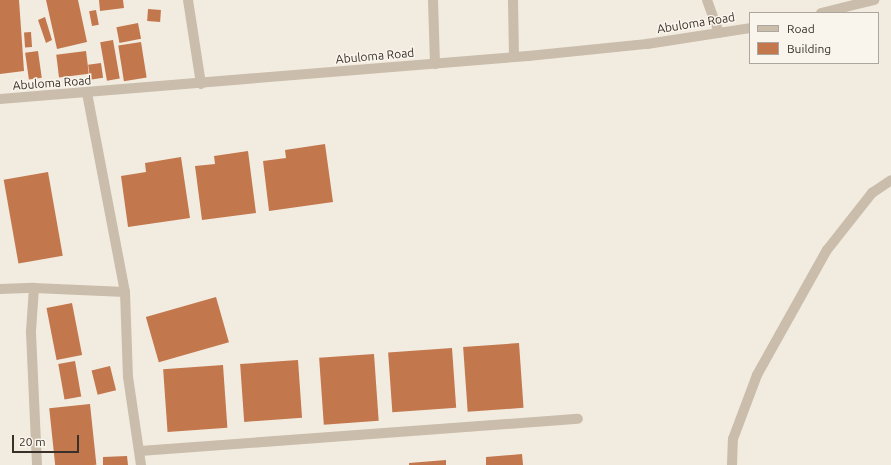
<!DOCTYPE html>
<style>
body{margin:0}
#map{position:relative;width:891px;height:465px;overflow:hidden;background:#f2ece0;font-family:Ubuntu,sans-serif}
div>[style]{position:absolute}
.building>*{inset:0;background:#c3774d;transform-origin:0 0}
.minor>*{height:10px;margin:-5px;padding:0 5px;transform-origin:5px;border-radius:5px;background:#cbbdab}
span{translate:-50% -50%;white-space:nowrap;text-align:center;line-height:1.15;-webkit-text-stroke:3px #faf5ec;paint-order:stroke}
.street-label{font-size:12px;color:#39302a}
.legend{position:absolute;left:749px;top:12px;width:130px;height:52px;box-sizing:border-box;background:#faf5ec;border:1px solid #ada69e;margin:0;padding:5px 7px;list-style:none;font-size:12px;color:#39302a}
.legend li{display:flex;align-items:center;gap:8px;height:20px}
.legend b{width:20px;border:1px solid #ada69e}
.scale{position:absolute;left:12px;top:435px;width:67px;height:18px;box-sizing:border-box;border:2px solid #39302a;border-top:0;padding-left:5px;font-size:12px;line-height:14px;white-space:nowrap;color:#39302a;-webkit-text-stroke:3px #faf5ec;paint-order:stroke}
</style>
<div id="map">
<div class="building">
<div style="clip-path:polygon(0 0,19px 0,24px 71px,0 74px)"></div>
<div style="clip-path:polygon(46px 0,78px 0,87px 42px,57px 49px)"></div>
<div style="clip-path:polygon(99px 0,123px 0,124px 8px,100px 11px)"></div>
<div style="left:148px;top:9px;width:13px;height:12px;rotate:4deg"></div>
<div style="left:96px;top:10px;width:15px;height:7px;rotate:79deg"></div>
<div style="clip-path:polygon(45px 17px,52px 40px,46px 43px,38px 20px)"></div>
<div style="left:138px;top:23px;width:16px;height:22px;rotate:79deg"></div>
<div style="left:31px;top:32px;width:15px;height:7px;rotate:86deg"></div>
<div style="left:113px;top:40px;width:39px;height:13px;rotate:80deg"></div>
<div style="left:141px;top:42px;width:36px;height:23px;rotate:81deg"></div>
<div style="left:38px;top:51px;width:27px;height:13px;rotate:82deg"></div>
<div style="left:86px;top:51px;width:23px;height:30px;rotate:83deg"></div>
<div style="left:101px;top:63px;width:15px;height:13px;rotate:82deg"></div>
<div style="clip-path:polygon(325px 144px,333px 202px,269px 211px,263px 161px,286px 158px,285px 150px)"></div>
<div style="clip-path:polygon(248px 151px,256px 213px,202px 220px,195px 166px,215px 164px,214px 156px)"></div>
<div style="clip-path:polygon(181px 157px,190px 218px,128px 227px,121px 176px,146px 172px,145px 163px)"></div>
<div style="left:48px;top:172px;width:85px;height:45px;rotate:80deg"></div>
<div style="left:216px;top:297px;width:47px;height:73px;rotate:74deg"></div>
<div style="left:72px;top:303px;width:53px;height:26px;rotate:79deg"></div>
<div style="left:519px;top:343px;width:65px;height:56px;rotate:86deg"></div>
<div style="left:452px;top:348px;width:60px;height:64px;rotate:86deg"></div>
<div style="left:374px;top:354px;width:67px;height:55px;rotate:86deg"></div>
<div style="left:298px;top:360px;width:58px;height:58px;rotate:86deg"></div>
<div style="left:75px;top:361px;width:36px;height:17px;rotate:80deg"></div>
<div style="left:223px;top:365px;width:63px;height:60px;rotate:86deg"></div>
<div style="left:110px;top:366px;width:25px;height:19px;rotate:76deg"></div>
<div style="left:90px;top:404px;width:61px;height:41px;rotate:84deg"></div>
<div style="clip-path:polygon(522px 454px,523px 465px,486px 465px,486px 457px)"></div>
<div style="clip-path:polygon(127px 456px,128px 465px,103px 465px,103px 457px)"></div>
<div style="clip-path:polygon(446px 460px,446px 465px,409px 465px,409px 463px)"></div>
</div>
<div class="minor">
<div style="left:188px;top:0;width:85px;rotate:81.2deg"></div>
<div style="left:433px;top:0;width:64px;rotate:88.2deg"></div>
<div style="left:513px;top:0;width:57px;rotate:89deg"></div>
<div style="left:707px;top:0;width:35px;rotate:70deg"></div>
<div style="left:821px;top:13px;width:55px;rotate:-13.8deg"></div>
<div style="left:87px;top:93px;width:203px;rotate:79.2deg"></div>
<div style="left:125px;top:292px;width:85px;rotate:88deg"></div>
<div style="left:128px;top:377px;width:89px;rotate:81.6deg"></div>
<div style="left:0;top:99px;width:530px;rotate:-4.66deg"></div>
<div style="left:528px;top:56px;width:120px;rotate:-5.8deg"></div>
<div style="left:647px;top:44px;width:104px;rotate:-8.8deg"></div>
<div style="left:0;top:289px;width:34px;rotate:-2deg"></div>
<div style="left:140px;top:451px;width:439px;rotate:-4.2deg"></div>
<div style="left:37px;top:465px;width:134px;rotate:-92.6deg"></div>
<div style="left:31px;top:331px;width:43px;rotate:-86deg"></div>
<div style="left:34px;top:288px;width:91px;rotate:2.5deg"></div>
<div style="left:732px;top:465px;width:26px;rotate:-88deg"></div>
<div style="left:733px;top:439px;width:68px;rotate:-69.4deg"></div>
<div style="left:757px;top:375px;width:143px;rotate:-60.8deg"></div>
<div style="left:827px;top:250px;width:73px;rotate:-51.7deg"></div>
<div style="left:872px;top:193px;width:23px;rotate:-34deg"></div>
</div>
<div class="street-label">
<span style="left:696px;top:23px;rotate:-9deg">Abuloma Road</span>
<span style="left:375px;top:56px;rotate:-5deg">Abuloma Road</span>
<span style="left:52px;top:83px;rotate:-4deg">Abuloma Road</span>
</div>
<ul class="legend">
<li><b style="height:5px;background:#cbbdab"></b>Road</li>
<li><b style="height:11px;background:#c3774d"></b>Building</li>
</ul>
<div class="scale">20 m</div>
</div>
